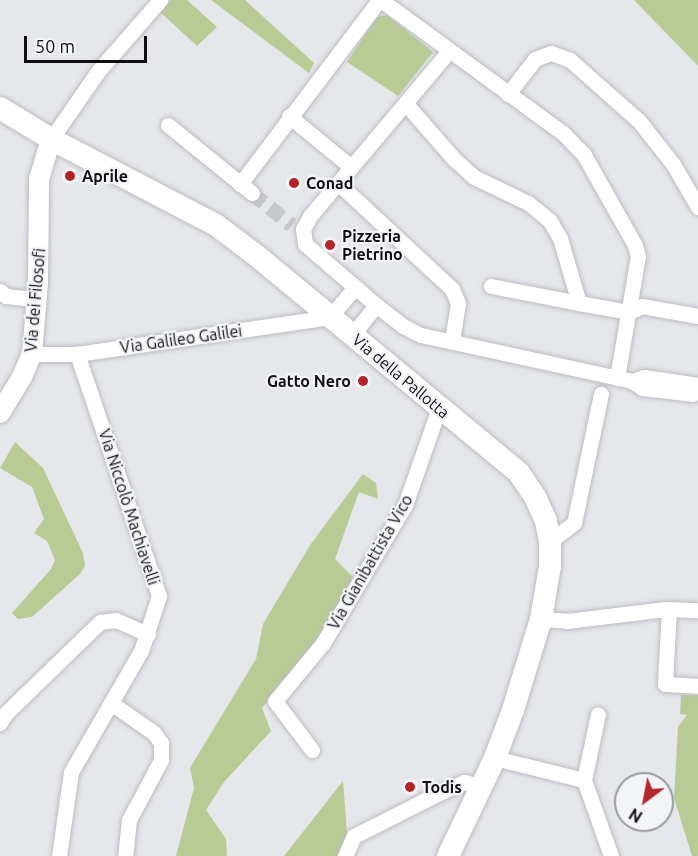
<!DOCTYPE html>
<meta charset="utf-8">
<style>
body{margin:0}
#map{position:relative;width:698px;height:856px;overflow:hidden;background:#e5e7eb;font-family:Ubuntu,sans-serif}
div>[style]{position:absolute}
.green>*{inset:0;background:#baca95}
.minor-tunnel>*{height:15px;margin-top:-7.5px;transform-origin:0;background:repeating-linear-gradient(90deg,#c5c7ca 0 15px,transparent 0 23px)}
.roads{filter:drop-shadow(0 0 2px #bbbcc1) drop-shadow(0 0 2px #bbbcc1)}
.minor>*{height:15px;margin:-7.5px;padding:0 7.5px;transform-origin:7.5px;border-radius:7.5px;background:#fff}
.tertiary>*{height:20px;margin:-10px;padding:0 10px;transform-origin:10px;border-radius:10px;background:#fff}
.secondary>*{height:22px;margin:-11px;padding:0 11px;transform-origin:11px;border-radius:11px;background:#fff}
.dots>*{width:16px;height:16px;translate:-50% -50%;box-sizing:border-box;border:3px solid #f2f4f8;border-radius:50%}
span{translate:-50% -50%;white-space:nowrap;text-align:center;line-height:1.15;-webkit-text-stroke:4.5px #f2f4f8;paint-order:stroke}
.poi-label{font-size:16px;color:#101012;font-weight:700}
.left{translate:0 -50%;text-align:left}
.right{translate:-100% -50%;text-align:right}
.street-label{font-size:16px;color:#101012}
.north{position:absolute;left:614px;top:772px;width:60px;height:60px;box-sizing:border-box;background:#f2f4f8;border:2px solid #98999c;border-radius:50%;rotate:212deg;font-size:16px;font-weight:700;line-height:24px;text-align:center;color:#101012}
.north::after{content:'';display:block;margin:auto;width:21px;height:27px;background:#b42428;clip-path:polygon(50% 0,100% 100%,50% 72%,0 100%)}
.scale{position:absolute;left:24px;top:36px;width:123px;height:27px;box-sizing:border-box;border:3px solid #101012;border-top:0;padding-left:8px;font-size:18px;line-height:21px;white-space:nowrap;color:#101012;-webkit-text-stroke:4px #f2f4f8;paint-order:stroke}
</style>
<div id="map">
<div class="green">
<div style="clip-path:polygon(171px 0,187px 0,217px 27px,197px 46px,160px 12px)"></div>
<div style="clip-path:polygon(211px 0,245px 0,314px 63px,309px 73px)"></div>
<div style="clip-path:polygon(634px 0,698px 0,698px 66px)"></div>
<div style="clip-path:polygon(387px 15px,433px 52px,398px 96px,347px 62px,377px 17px)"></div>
<div style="clip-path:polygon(15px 442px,43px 468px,83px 553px,85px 566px,80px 574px,32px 617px,18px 619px,12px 613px,51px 569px,55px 560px,47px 541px,34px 533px,44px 519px,32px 487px,0 468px)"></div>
<div style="clip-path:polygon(363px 474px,376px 483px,378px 499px,359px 492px,335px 559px,353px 577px,318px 640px,262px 708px,271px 731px,224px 782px,206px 810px,226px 839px,227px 856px,176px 856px,194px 788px,190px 768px,256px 659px,263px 624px,310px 545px)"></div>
<div style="clip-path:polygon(681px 695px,698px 695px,698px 856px,692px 856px,674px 798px,678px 727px,687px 715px,680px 714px)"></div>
<div style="clip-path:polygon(343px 781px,347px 833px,337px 856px,284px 856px)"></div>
</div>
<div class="minor-tunnel">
<div style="left:252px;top:193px;width:51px;rotate:38.7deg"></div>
</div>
<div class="roads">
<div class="minor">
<div style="left:381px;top:0;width:225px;rotate:36.2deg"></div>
<div style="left:563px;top:133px;width:30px;rotate:46deg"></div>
<div style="left:584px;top:155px;width:103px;rotate:60.5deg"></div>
<div style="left:635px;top:245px;width:11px;rotate:75deg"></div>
<div style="left:638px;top:256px;width:124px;rotate:99.8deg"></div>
<div style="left:449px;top:51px;width:216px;rotate:130.1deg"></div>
<div style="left:310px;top:216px;width:15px;rotate:118deg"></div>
<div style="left:303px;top:229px;width:15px;rotate:82deg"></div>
<div style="left:305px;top:244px;width:94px;rotate:40.7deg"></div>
<div style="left:376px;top:305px;width:34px;rotate:38deg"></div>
<div style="left:403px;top:326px;width:20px;rotate:27deg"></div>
<div style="left:421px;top:335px;width:216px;rotate:12.3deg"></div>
<div style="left:632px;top:381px;width:12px;rotate:35deg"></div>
<div style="left:642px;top:388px;width:50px;rotate:6.8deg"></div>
<div style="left:692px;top:394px;width:7px;rotate:-27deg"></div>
<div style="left:508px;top:94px;width:44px;rotate:-52.4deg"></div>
<div style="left:535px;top:59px;width:17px;rotate:-21deg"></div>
<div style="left:551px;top:53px;width:20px;rotate:20deg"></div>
<div style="left:570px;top:60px;width:92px;rotate:41.5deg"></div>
<div style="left:639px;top:121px;width:55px;rotate:51.7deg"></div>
<div style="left:673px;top:164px;width:50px;rotate:59.8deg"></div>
<div style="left:406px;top:104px;width:73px;rotate:48.9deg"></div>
<div style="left:454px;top:159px;width:27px;rotate:42deg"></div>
<div style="left:474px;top:177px;width:60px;rotate:25.7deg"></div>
<div style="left:528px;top:203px;width:28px;rotate:39deg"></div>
<div style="left:550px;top:221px;width:20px;rotate:60deg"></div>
<div style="left:560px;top:238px;width:68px;rotate:73.7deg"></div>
<div style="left:579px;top:303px;width:51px;rotate:10.2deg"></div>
<div style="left:629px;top:312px;width:14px;rotate:-25deg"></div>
<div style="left:642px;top:306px;width:57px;rotate:10.1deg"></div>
<div style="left:289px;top:116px;width:80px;rotate:39.4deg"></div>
<div style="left:168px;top:125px;width:108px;rotate:39deg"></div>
<div style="left:51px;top:139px;width:84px;rotate:-55.2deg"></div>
<div style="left:99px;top:70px;width:93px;rotate:-48.9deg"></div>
<div style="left:338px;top:183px;width:156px;rotate:42.9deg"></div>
<div style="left:452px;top:289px;width:15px;rotate:67deg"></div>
<div style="left:458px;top:303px;width:39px;rotate:99deg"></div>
<div style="left:240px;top:184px;width:231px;rotate:-52.9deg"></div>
<div style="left:491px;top:286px;width:90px;rotate:10.9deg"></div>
<div style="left:0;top:291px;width:8px;rotate:40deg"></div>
<div style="left:6px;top:296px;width:31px;rotate:6deg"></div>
<div style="left:352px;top:335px;width:38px;rotate:-51deg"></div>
<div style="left:32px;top:354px;width:45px"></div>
<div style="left:77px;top:354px;width:256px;rotate:-8.3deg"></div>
<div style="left:330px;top:317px;width:39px;rotate:-50deg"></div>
<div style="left:632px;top:381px;width:13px;rotate:-18deg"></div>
<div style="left:644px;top:377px;width:55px;rotate:8.4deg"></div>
<div style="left:550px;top:541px;width:30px;rotate:-37deg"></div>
<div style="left:574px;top:523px;width:132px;rotate:-78.2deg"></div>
<div style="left:669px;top:609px;width:75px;rotate:93.1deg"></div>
<div style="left:665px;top:684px;width:33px;rotate:3deg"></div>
<div style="left:541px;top:619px;width:26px;rotate:4deg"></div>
<div style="left:567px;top:621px;width:99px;rotate:-7deg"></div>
<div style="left:665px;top:609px;width:33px;rotate:2deg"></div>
<div style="left:111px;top:703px;width:52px;rotate:34.9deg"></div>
<div style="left:154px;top:733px;width:12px;rotate:55deg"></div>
<div style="left:161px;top:743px;width:17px;rotate:90deg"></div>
<div style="left:161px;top:760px;width:68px;rotate:118.1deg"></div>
<div style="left:129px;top:820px;width:36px;rotate:96deg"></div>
<div style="left:0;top:723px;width:12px;rotate:-59deg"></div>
<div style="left:6px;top:713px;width:131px;rotate:-44.1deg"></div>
<div style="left:100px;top:622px;width:16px;rotate:-7deg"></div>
<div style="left:116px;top:620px;width:35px;rotate:24deg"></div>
<div style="left:312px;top:750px;width:61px;rotate:-127.1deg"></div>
<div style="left:275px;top:701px;width:75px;rotate:-50.4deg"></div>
<div style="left:323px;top:643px;width:161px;rotate:-59.3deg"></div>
<div style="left:405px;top:505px;width:103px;rotate:-70.7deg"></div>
<div style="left:495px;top:758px;width:92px;rotate:13.9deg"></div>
<div style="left:584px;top:780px;width:81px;rotate:70.4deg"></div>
<div style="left:584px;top:780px;width:67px;rotate:-78deg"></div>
<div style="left:59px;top:856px;width:85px;rotate:-81.9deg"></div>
<div style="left:71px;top:772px;width:140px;rotate:-60deg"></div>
<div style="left:141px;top:651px;width:58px;rotate:-71.9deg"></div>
<div style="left:159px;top:596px;width:256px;rotate:-108.7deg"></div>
<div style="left:345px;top:856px;width:22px;rotate:-66deg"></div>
<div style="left:354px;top:836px;width:93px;rotate:-26.8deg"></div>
<div style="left:437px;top:794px;width:30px;rotate:-24deg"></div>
<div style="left:464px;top:782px;width:18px;rotate:13deg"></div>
</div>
<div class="tertiary">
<div style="left:0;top:413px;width:42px;rotate:-58.6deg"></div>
<div style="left:22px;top:377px;width:25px;rotate:-67deg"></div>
<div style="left:32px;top:354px;width:71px;rotate:-85.2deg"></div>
<div style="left:38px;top:283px;width:104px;rotate:-89.4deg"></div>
<div style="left:39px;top:179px;width:42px;rotate:-73.3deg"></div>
</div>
<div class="secondary">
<div style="left:0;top:108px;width:60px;rotate:31.3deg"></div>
<div style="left:51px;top:139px;width:186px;rotate:27.5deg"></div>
<div style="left:216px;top:225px;width:51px;rotate:37.1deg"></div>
<div style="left:257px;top:256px;width:340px;rotate:39.6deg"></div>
<div style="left:519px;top:473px;width:29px;rotate:56deg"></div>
<div style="left:535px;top:497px;width:26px;rotate:65deg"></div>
<div style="left:546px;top:521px;width:20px;rotate:79deg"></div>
<div style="left:550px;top:541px;width:25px;rotate:90deg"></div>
<div style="left:550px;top:566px;width:54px;rotate:99.6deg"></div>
<div style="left:541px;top:619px;width:95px;rotate:107.1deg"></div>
<div style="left:513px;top:710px;width:51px;rotate:110.6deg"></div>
<div style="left:495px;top:758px;width:109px;rotate:115.6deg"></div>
</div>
</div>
<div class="dots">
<div style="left:70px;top:176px;background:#b42428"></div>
<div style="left:294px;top:183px;background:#b42428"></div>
<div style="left:330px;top:245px;background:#b42428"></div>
<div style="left:363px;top:381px;background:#b42428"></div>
<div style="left:410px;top:787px;background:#b42428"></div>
</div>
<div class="poi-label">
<span class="left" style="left:82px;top:176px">Aprile</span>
<span class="left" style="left:306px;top:183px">Conad</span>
<span class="left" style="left:342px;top:245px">Pizzeria<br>Pietrino</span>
<span class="right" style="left:351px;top:381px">Gatto Nero</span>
<span class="left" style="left:422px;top:787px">Todis</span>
</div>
<div class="street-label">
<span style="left:35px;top:300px;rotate:-85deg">Via dei Filosofi</span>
<span style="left:181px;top:339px;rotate:-8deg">Via Galileo Galilei</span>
<span style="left:401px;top:376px;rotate:40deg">Via della Pallotta</span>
<span style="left:129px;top:507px;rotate:72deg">Via Niccolò Machiavelli</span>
<span style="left:370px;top:562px;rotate:-60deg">Via Gianibattista Vico</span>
</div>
<div class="north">N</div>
<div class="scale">50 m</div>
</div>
